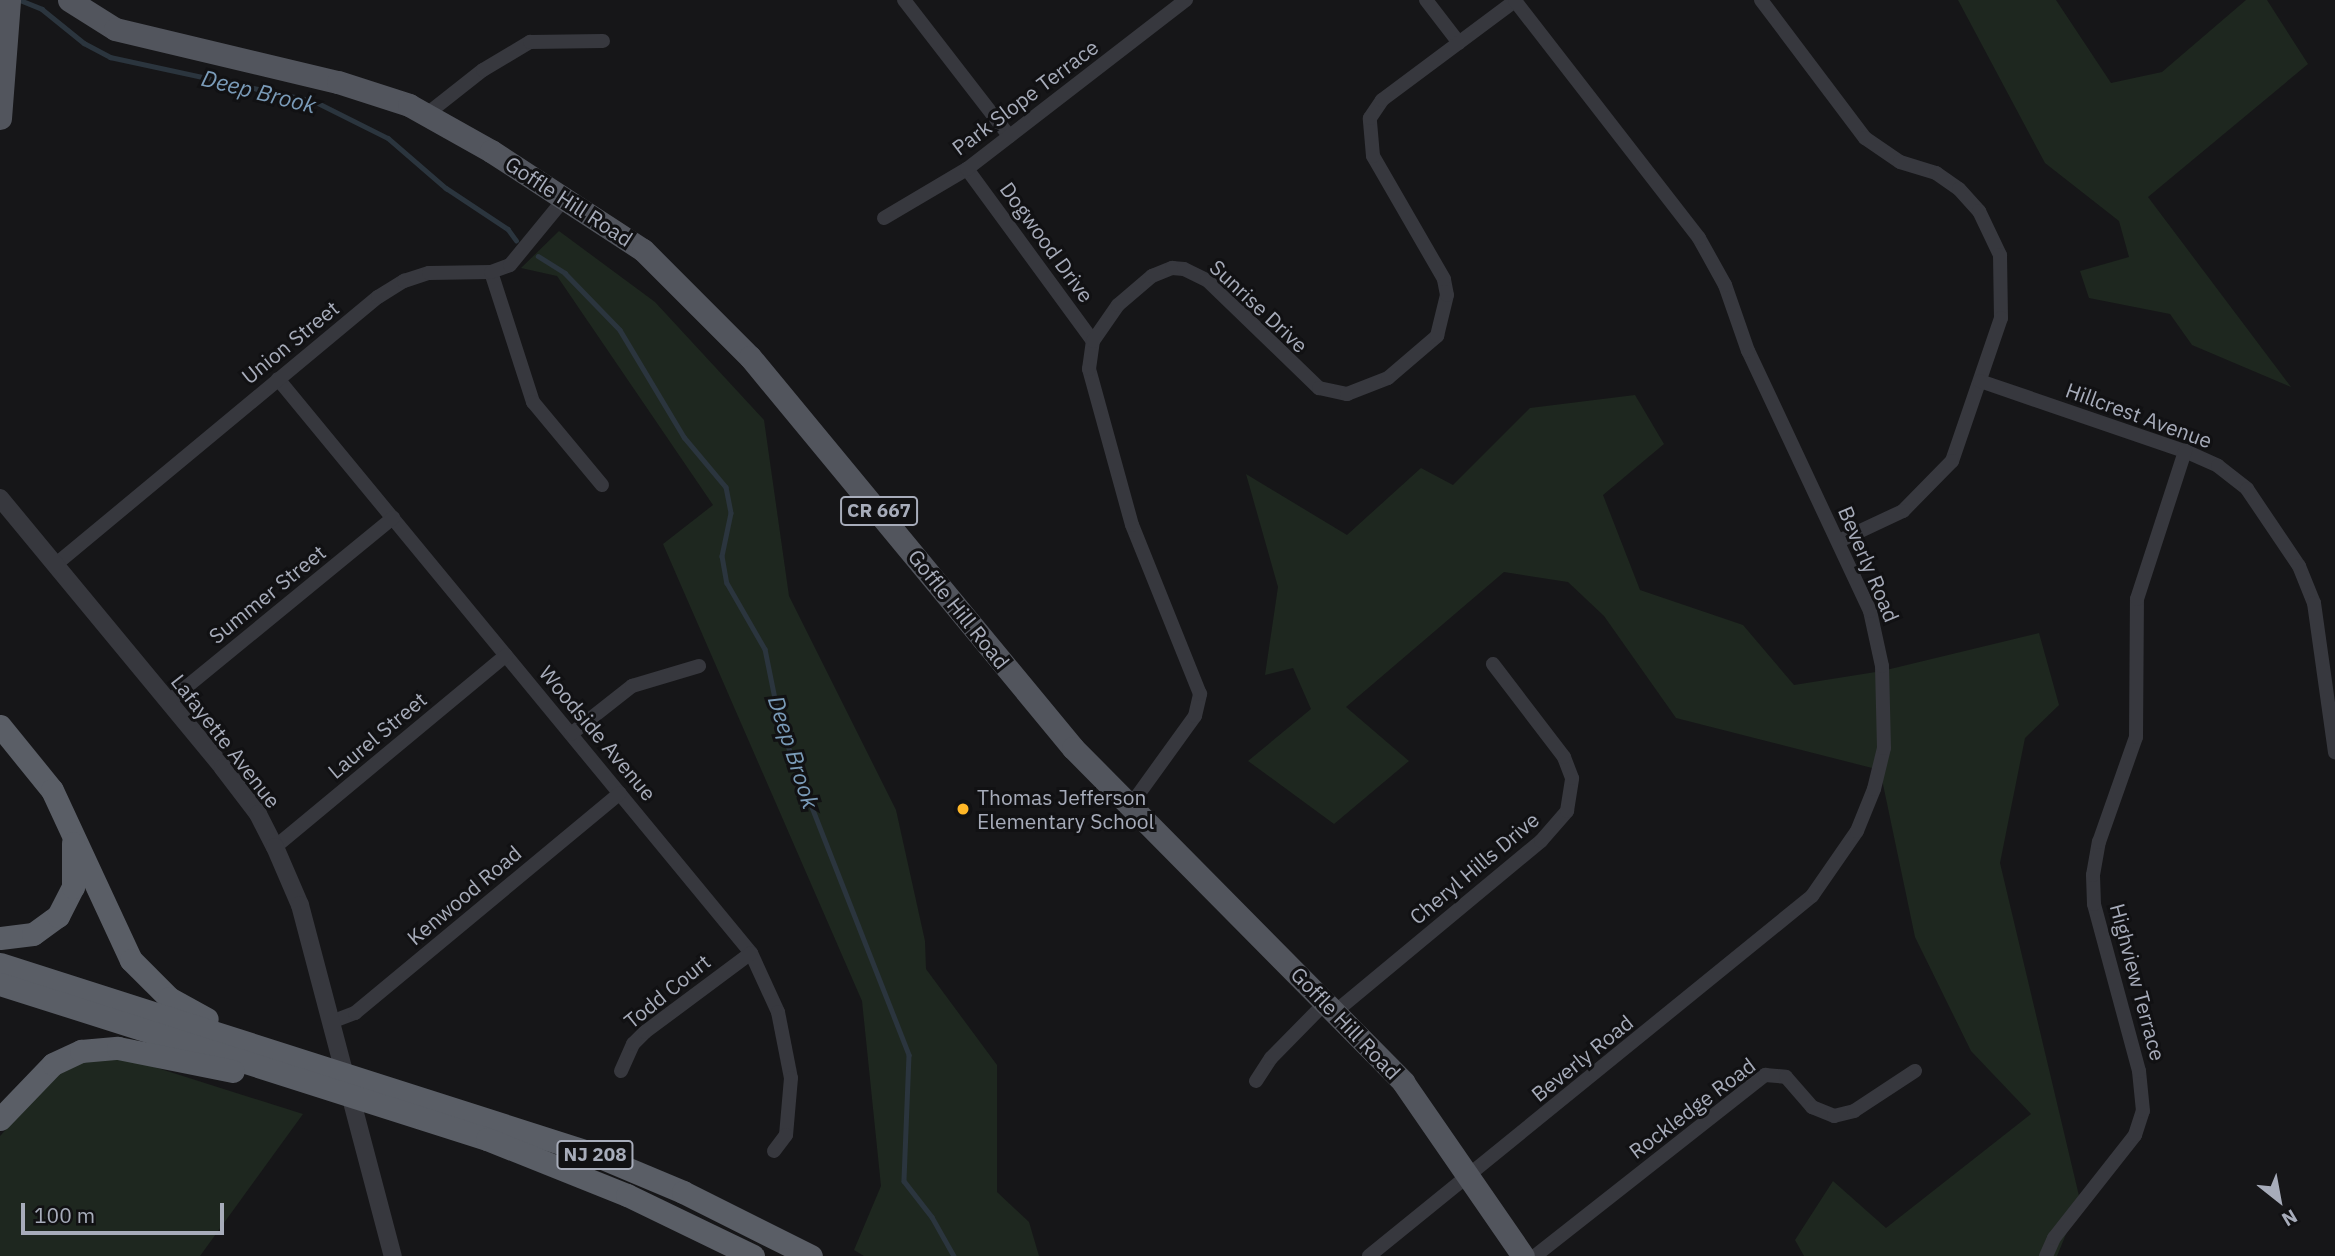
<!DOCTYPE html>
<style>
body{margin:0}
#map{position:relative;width:2335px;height:1256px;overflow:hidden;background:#161618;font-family:"IBM Plex Sans",sans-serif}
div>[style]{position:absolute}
.green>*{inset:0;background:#1e271f}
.stream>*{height:4.5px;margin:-2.25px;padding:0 2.25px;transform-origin:2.25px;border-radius:2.25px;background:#2b353e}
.minor>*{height:14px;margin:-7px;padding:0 7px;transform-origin:7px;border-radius:7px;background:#37383e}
.tertiary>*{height:18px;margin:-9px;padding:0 9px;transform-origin:9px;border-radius:9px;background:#37383e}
.primary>*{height:23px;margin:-11.5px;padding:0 11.5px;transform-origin:11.5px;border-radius:11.5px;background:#52555d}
.trunk>*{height:23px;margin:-11.5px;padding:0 11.5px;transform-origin:11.5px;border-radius:11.5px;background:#5a5e66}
.dots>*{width:19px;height:19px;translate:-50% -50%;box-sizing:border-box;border:4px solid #111113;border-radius:50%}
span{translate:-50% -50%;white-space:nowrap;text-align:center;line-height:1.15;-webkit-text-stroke:6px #111113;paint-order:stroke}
.shield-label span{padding:2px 5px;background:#111113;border:2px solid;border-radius:5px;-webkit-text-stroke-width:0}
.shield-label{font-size:19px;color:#a7acba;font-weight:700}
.street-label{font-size:21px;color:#a7acba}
.poi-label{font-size:21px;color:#a7acba}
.left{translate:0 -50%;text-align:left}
.water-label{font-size:23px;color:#7a9bb8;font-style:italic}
.north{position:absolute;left:2244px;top:1165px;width:70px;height:70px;-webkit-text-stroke:5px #111113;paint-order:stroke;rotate:149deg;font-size:19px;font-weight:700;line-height:28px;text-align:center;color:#a7acba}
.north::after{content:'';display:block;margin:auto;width:24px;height:32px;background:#a7acba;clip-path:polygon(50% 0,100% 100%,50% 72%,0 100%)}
.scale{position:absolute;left:21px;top:1203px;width:203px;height:32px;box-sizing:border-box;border:4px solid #a7acba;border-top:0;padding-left:9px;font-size:21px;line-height:24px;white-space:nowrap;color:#a7acba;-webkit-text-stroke:5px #111113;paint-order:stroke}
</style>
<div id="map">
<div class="green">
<div style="clip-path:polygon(1958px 0,2056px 0,2111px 83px,2162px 72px,2246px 0,2267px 0,2308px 64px,2148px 197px,2291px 387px,2192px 345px,2170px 314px,2089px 298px,2080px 271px,2129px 257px,2119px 221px,2045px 163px)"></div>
<div style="clip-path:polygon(559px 231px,655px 302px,764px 420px,789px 596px,896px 810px,925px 941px,926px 969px,997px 1065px,997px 1192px,1029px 1222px,1039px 1256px,864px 1256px,854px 1250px,881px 1186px,862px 1001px,663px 544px,713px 505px,557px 276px,521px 268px)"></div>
<div style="clip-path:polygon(1635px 395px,1664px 444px,1603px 495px,1640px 590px,1743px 625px,1794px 685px,1882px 671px,2039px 633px,2059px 705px,2025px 738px,2000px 863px,2080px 1200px,2057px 1256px,1804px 1256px,1795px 1240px,1833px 1181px,1886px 1228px,2031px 1114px,1971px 1051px,1915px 937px,1880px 770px,1676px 718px,1604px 616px,1568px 582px,1504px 572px,1346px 707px,1409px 761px,1334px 824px,1248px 761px,1311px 709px,1293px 668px,1265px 675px,1278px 587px,1246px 474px,1347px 535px,1421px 468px,1453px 485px,1530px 408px)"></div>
<div style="clip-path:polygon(97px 1058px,126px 1058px,303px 1114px,200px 1256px,0 1256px,0 1136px,52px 1079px,72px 1065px)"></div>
</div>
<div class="stream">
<div style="left:20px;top:0;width:24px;rotate:22deg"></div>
<div style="left:42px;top:9px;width:54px;rotate:39deg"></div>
<div style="left:84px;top:43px;width:30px;rotate:28deg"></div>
<div style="left:110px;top:57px;width:209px;rotate:12.2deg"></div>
<div style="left:314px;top:101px;width:83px;rotate:26.6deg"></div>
<div style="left:388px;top:138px;width:77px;rotate:40.8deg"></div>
<div style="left:446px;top:188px;width:74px;rotate:33.5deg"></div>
<div style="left:508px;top:229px;width:14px;rotate:54deg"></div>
<div style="left:538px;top:256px;width:32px;rotate:32deg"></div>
<div style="left:565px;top:273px;width:79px;rotate:46deg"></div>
<div style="left:620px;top:330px;width:125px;rotate:59.1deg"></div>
<div style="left:684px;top:437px;width:65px;rotate:50deg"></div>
<div style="left:726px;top:487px;width:26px;rotate:79deg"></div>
<div style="left:731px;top:513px;width:44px;rotate:101.8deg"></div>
<div style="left:722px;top:556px;width:27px;rotate:80deg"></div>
<div style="left:727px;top:583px;width:76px;rotate:60.1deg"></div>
<div style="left:765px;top:649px;width:81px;rotate:78.6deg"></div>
<div style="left:781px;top:728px;width:351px;rotate:68.6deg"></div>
<div style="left:909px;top:1055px;width:126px;rotate:92.3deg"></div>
<div style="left:904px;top:1181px;width:46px;rotate:52.1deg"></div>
<div style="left:932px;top:1217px;width:45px;rotate:60.6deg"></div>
</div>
<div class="minor">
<div style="left:904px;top:0;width:172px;rotate:52.3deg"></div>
<div style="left:1426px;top:0;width:54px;rotate:52.5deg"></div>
<div style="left:1761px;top:0;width:173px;rotate:53deg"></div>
<div style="left:1865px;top:138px;width:42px;rotate:34.4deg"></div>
<div style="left:1900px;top:162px;width:38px;rotate:17deg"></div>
<div style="left:1936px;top:173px;width:28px;rotate:35deg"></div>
<div style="left:1959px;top:189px;width:30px;rotate:48deg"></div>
<div style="left:1979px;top:211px;width:49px;rotate:64.5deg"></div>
<div style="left:2000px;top:255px;width:63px;rotate:89.1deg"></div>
<div style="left:2001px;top:318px;width:151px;rotate:108.9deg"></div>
<div style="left:1952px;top:461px;width:70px;rotate:134.4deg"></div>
<div style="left:1903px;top:511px;width:71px;rotate:154.9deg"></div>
<div style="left:427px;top:114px;width:71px;rotate:-38.2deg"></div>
<div style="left:483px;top:70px;width:55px;rotate:-30.8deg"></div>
<div style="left:530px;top:42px;width:73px;rotate:-0.8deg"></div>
<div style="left:967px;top:169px;width:213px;rotate:53.8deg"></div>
<div style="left:884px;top:218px;width:96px;rotate:-30.6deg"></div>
<div style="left:967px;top:169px;width:277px;rotate:-37.7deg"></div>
<div style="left:491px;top:272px;width:137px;rotate:72.1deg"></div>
<div style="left:533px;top:402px;width:108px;rotate:50.3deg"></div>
<div style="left:278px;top:379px;width:744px;rotate:50.51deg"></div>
<div style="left:751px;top:953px;width:65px;rotate:65.4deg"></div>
<div style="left:778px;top:1012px;width:67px;rotate:78.9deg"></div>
<div style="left:791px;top:1078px;width:57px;rotate:95deg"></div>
<div style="left:786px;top:1135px;width:20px;rotate:127deg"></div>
<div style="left:1980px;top:381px;width:217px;rotate:18.9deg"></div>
<div style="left:2185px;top:451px;width:36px;rotate:24deg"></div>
<div style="left:2218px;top:466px;width:37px;rotate:38deg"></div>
<div style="left:2247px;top:489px;width:93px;rotate:56deg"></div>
<div style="left:2299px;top:566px;width:40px;rotate:68deg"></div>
<div style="left:2314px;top:603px;width:151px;rotate:82deg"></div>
<div style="left:55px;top:565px;width:420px;rotate:-39.7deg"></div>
<div style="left:378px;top:297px;width:31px;rotate:-32deg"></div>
<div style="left:404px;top:281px;width:26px;rotate:-18deg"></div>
<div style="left:429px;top:273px;width:62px;rotate:-0.9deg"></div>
<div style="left:491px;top:272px;width:20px;rotate:-20deg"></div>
<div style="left:510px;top:265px;width:87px;rotate:-50.6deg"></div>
<div style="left:168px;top:702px;width:291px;rotate:-39.3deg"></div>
<div style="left:571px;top:734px;width:78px;rotate:-38.2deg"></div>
<div style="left:632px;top:686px;width:70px;rotate:-16.6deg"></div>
<div style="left:1130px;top:806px;width:111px;rotate:-54.2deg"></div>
<div style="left:1195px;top:716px;width:23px;rotate:-77deg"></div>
<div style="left:1200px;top:694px;width:182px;rotate:-111.9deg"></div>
<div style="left:1132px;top:525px;width:162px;rotate:-105.4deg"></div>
<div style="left:1089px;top:369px;width:28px;rotate:-82deg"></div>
<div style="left:1093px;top:341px;width:44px;rotate:-55.2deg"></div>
<div style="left:1118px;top:305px;width:45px;rotate:-40.5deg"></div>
<div style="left:1152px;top:276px;width:22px;rotate:-22deg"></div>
<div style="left:1172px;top:268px;width:12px;rotate:5deg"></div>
<div style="left:1184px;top:269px;width:25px;rotate:26deg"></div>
<div style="left:1207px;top:280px;width:156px;rotate:44deg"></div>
<div style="left:1319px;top:388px;width:29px;rotate:12deg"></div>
<div style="left:1347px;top:394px;width:44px;rotate:-21.3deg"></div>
<div style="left:1388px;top:378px;width:65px;rotate:-40.6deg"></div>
<div style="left:1437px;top:336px;width:42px;rotate:-76.3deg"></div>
<div style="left:1447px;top:295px;width:16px;rotate:-101deg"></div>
<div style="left:1444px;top:279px;width:142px;rotate:-120deg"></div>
<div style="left:1373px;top:156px;width:38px;rotate:-95deg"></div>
<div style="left:1370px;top:118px;width:22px;rotate:-56deg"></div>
<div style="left:1382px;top:100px;width:167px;rotate:-36.7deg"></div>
<div style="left:275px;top:847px;width:300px;rotate:-39.7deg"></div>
<div style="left:1335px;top:1012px;width:268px;rotate:-39.7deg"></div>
<div style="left:1541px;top:841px;width:40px;rotate:-49deg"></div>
<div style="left:1567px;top:811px;width:33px;rotate:-81deg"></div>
<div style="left:1572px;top:778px;width:22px;rotate:-111deg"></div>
<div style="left:1564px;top:757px;width:117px;rotate:-127.4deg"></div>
<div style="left:331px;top:1022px;width:26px;rotate:-21deg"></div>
<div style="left:355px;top:1013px;width:344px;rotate:-39.7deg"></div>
<div style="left:621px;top:1071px;width:30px;rotate:-66deg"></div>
<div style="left:633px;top:1044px;width:17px;rotate:-45deg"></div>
<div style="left:645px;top:1032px;width:132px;rotate:-36.7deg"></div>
<div style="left:1256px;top:1081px;width:27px;rotate:-57deg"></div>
<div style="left:1271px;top:1058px;width:78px;rotate:-45.5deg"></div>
<div style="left:1369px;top:1256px;width:571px;rotate:-39.1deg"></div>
<div style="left:1812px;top:896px;width:79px;rotate:-55.3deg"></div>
<div style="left:1857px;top:831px;width:45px;rotate:-68deg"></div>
<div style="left:1874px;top:789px;width:42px;rotate:-76.3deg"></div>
<div style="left:1884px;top:748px;width:82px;rotate:-91.4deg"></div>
<div style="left:1882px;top:666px;width:56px;rotate:-102.3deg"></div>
<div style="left:1870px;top:611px;width:287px;rotate:-115.1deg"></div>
<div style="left:1748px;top:351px;width:70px;rotate:-109.2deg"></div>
<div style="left:1725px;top:285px;width:54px;rotate:-119deg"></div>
<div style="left:1699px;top:238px;width:300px;rotate:-127.8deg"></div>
<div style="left:1535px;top:1256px;width:293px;rotate:-38.2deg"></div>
<div style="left:1765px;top:1075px;width:21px;rotate:5deg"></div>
<div style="left:1786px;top:1077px;width:40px;rotate:49deg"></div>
<div style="left:1812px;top:1107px;width:24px;rotate:22deg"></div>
<div style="left:1834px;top:1116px;width:21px;rotate:-14deg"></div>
<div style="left:1854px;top:1111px;width:73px;rotate:-33.3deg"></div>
<div style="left:2046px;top:1256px;width:20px;rotate:-66deg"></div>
<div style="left:2054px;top:1238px;width:131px;rotate:-51.8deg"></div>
<div style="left:2135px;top:1135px;width:25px;rotate:-72deg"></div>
<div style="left:2143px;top:1111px;width:40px;rotate:-95.7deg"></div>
<div style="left:2139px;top:1071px;width:173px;rotate:-105.1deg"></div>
<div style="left:2094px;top:904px;width:29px;rotate:-92deg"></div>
<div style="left:2093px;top:875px;width:34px;rotate:-80deg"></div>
<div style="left:2099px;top:842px;width:111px;rotate:-70.6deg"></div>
<div style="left:2136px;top:737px;width:138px;rotate:-89.6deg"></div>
<div style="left:2137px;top:599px;width:156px;rotate:-72deg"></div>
</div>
<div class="tertiary">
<div style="left:0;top:498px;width:350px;rotate:50.4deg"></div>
<div style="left:223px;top:768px;width:58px;rotate:52.7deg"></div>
<div style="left:258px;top:814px;width:37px;rotate:63deg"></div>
<div style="left:275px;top:847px;width:63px;rotate:66.7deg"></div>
<div style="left:300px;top:905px;width:363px;rotate:75.2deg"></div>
</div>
<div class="primary">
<div style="left:69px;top:0;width:54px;rotate:32.2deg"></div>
<div style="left:115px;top:29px;width:229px;rotate:13.4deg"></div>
<div style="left:338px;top:82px;width:75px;rotate:17.9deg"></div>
<div style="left:409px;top:105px;width:94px;rotate:29.3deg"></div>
<div style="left:491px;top:151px;width:181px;rotate:33.1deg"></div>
<div style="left:643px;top:250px;width:151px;rotate:45deg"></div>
<div style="left:750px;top:357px;width:507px;rotate:50.44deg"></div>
<div style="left:1073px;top:748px;width:470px;rotate:45.3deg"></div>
<div style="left:1403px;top:1082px;width:211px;rotate:55.4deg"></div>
<div style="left:0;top:118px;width:118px;rotate:-85.6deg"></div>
</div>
<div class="trunk">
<div style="left:0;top:726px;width:82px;rotate:50.9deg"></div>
<div style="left:52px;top:790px;width:187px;rotate:65.1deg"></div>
<div style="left:131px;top:960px;width:54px;rotate:45deg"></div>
<div style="left:169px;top:998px;width:43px;rotate:28.9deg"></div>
<div style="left:0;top:938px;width:33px;rotate:-7deg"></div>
<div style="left:33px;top:934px;width:31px;rotate:-36deg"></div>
<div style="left:58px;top:916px;width:33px;rotate:-63deg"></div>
<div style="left:73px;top:887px;width:44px;rotate:-90deg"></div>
<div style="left:0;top:964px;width:617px;rotate:17.73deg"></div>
<div style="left:588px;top:1152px;width:103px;rotate:22.8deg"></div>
<div style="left:683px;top:1192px;width:143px;rotate:26.6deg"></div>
<div style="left:0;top:984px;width:511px;rotate:17.65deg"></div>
<div style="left:487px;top:1139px;width:151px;rotate:21.8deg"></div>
<div style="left:627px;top:1195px;width:140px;rotate:25.8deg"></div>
<div style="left:0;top:1119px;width:76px;rotate:-46.1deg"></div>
<div style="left:53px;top:1064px;width:31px;rotate:-25deg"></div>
<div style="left:81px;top:1051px;width:37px;rotate:-5deg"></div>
<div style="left:118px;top:1048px;width:117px;rotate:11.3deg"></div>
</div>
<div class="dots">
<div style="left:963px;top:809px;background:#ffb727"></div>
</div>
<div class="shield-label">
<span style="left:879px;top:511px">CR 667</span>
<span style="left:595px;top:1155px">NJ 208</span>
</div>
<div class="street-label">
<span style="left:1025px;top:97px;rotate:-37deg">Park Slope Terrace</span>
<span style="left:569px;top:201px;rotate:33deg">Goffle Hill Road</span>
<span style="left:1047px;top:242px;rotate:54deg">Dogwood Drive</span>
<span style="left:1259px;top:306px;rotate:43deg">Sunrise Drive</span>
<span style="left:290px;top:342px;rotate:-39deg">Union Street</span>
<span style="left:2139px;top:415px;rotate:20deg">Hillcrest Avenue</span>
<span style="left:1869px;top:564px;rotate:67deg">Beverly Road</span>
<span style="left:267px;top:594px;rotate:-39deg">Summer Street</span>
<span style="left:959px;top:609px;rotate:51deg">Goffle Hill Road</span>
<span style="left:598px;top:733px;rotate:50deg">Woodside Avenue</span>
<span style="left:377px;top:735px;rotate:-40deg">Laurel Street</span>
<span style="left:226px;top:741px;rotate:52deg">Lafayette Avenue</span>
<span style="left:1474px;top:868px;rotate:-40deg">Cheryl Hills Drive</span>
<span style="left:464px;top:895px;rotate:-40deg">Kenwood Road</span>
<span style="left:2138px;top:982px;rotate:75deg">Highview Terrace</span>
<span style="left:667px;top:991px;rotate:-39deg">Todd Court</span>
<span style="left:1346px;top:1023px;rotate:46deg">Goffle Hill Road</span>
<span style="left:1582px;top:1058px;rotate:-39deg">Beverly Road</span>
<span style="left:1692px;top:1108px;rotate:-37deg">Rockledge Road</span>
</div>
<div class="poi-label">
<span class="left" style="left:977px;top:809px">Thomas Jefferson<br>Elementary School</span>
</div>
<div class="water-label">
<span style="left:259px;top:91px;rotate:14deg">Deep Brook</span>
<span style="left:794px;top:752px;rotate:72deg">Deep Brook</span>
</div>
<div class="north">N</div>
<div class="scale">100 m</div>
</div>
